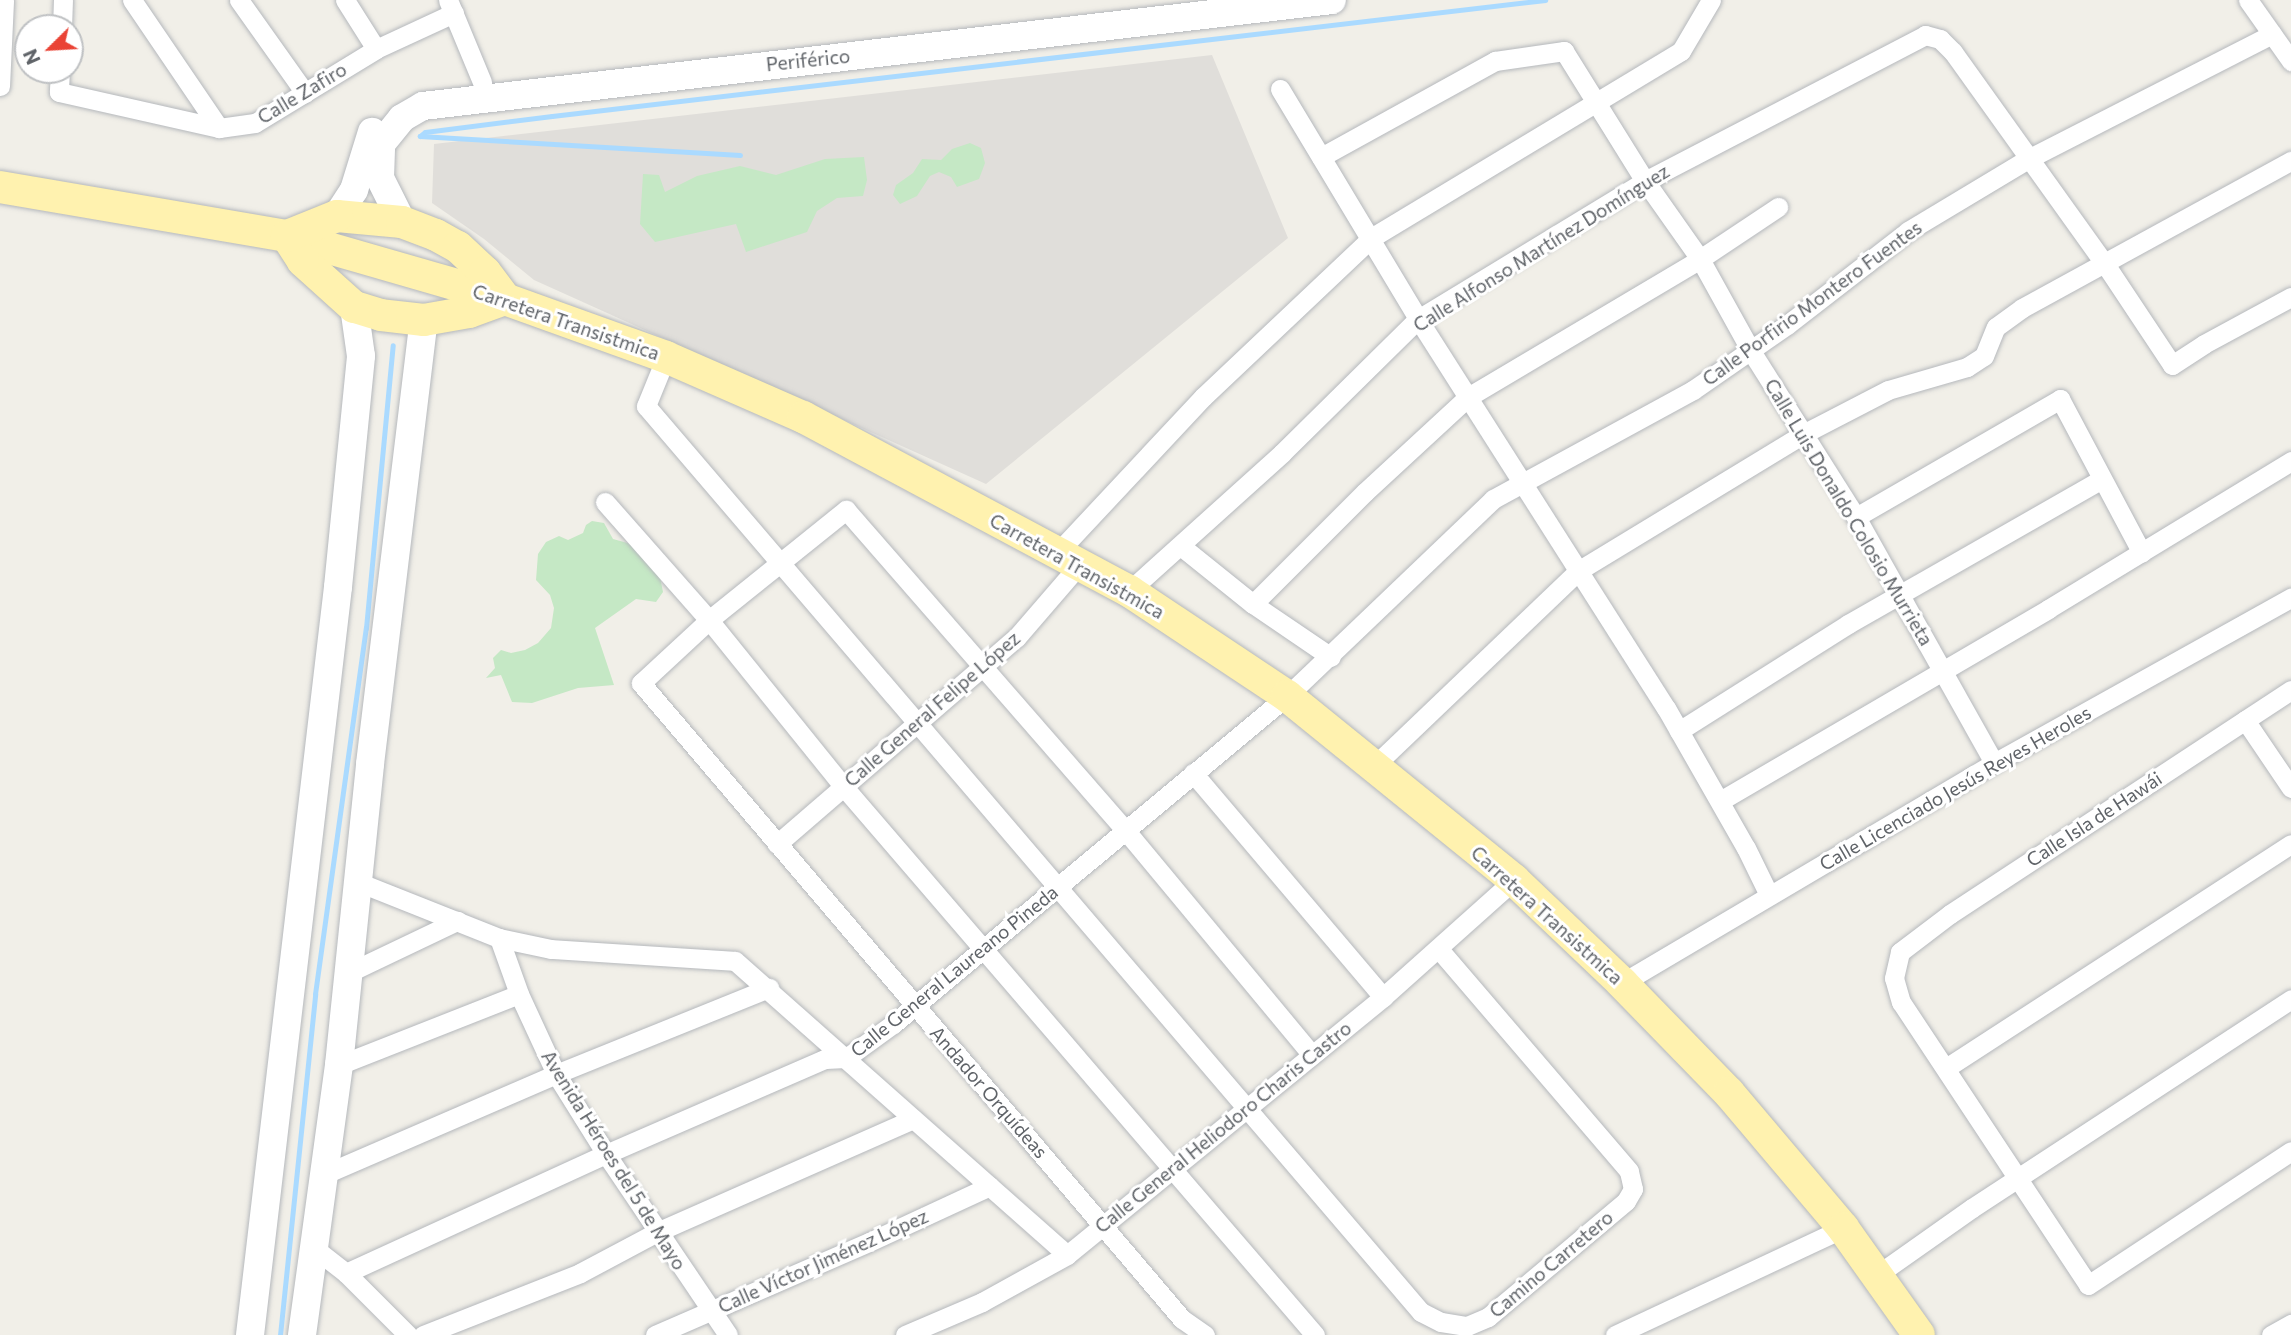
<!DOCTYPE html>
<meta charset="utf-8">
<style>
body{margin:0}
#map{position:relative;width:2291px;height:1335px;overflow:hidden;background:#f1efe8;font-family:Commissioner,sans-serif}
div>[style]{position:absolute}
.industrial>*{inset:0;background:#e0deda}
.green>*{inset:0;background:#c5e8c5}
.stream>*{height:5px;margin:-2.5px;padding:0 2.5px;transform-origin:2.5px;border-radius:2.5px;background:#aadaff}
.roads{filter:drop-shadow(0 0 2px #b5b8bc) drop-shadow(0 0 2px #b5b8bc)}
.street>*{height:19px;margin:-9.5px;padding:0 9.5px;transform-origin:9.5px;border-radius:9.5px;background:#fff}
.secondary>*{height:28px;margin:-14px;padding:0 14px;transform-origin:14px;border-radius:14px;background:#fff}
.primary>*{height:32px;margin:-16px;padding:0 16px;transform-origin:16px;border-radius:16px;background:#fff2af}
span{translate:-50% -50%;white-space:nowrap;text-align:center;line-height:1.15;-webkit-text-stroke:6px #fff;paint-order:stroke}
.street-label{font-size:19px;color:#5f6368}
.north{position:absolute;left:14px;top:14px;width:70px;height:70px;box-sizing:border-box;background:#fff;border:2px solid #bfc1c3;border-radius:50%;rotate:246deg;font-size:19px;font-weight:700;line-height:28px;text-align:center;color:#5f6368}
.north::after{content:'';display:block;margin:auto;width:24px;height:32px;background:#ea4335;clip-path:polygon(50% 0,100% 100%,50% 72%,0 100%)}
</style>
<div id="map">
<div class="industrial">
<div style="clip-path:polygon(1212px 55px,1288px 238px,986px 484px,534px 280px,484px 239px,432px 203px,434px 144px)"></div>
</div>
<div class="green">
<div style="clip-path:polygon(970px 143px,981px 148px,985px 163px,979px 179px,957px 187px,951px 177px,939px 172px,930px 176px,917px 196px,900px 204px,893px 195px,896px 185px,913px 173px,922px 159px,941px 160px,952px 149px)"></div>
<div style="clip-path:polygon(864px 157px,867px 180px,863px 196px,837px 198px,817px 211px,807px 232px,746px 252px,736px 224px,655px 242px,640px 224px,643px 174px,659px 175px,665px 192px,697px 176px,740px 166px,776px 175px,825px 159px)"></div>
<div style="clip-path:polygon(592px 521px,604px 523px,613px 539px,631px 544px,659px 572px,663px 592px,656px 602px,636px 599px,595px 628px,614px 685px,578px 688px,532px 703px,512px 702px,501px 675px,486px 678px,495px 668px,493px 658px,501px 650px,511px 653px,525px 650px,538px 643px,551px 628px,554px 608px,550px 595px,536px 580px,538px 554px,546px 542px,559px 536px,568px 540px,583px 533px,586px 525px)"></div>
</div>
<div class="stream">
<div style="left:740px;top:155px;width:321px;rotate:-176.6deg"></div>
<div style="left:420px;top:136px;width:6px;rotate:-39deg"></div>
<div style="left:425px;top:132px;width:128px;rotate:-7.2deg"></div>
<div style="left:552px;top:116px;width:1000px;rotate:-6.66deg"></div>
<div style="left:280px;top:1335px;width:343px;rotate:-84.1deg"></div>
<div style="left:315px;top:994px;width:370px;rotate:-82.1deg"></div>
<div style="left:366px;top:628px;width:284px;rotate:-84.6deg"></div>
</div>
<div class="roads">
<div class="street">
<div style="left:132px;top:0;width:155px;rotate:55.8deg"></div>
<div style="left:239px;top:0;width:114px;rotate:54.6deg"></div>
<div style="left:345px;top:0;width:58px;rotate:57.7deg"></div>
<div style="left:448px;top:0;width:89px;rotate:67.5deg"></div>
<div style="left:2248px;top:0;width:75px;rotate:54.8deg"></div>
<div style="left:62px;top:28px;width:28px;rotate:-88deg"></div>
<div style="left:60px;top:70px;width:22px;rotate:93deg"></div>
<div style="left:59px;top:92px;width:164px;rotate:12.7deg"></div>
<div style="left:219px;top:128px;width:36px;rotate:-8deg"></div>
<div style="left:255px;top:123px;width:142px;rotate:-31.4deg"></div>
<div style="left:376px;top:49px;width:86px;rotate:-24.8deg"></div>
<div style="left:0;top:86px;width:86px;rotate:-87.3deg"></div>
<div style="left:1280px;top:89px;width:268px;rotate:59deg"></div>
<div style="left:1418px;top:319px;width:461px;rotate:57.5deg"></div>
<div style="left:1666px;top:708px;width:161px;rotate:60.3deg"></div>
<div style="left:1746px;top:848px;width:52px;rotate:63.9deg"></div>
<div style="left:1321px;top:157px;width:199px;rotate:-28.9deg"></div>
<div style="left:1495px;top:61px;width:70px;rotate:-8.2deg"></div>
<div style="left:1564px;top:51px;width:153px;rotate:58.1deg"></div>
<div style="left:1645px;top:181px;width:95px;rotate:54.8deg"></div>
<div style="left:1700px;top:259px;width:105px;rotate:61deg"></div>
<div style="left:1751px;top:351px;width:196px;rotate:57.7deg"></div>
<div style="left:1856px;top:517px;width:282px;rotate:60.7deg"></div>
<div style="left:666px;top:357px;width:53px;rotate:112.2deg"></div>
<div style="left:646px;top:406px;width:1192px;rotate:49.46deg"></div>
<div style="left:1421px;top:1312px;width:22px;rotate:27deg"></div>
<div style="left:1441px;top:1322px;width:26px;rotate:9deg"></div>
<div style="left:1467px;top:1326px;width:23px;rotate:-23deg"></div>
<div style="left:1488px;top:1317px;width:180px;rotate:-40deg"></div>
<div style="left:1626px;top:1201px;width:14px;rotate:-60deg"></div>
<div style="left:1633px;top:1189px;width:18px;rotate:-103deg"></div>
<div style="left:1629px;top:1171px;width:292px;rotate:-130.6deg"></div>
<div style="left:605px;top:502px;width:157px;rotate:48.6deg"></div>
<div style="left:709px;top:620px;width:213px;rotate:51.1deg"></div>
<div style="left:843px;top:786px;width:724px;rotate:49.31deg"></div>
<div style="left:1856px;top:517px;width:236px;rotate:-30deg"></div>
<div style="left:2060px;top:399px;width:174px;rotate:62deg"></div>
<div style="left:1182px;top:547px;width:91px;rotate:38.8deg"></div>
<div style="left:1253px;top:604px;width:94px;rotate:34.2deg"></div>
<div style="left:1057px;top:553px;width:214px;rotate:-46.9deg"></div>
<div style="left:1203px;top:397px;width:231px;rotate:-43.4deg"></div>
<div style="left:1371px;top:238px;width:362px;rotate:-31.1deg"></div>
<div style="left:1681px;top:51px;width:59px;rotate:-59.5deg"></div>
<div style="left:1129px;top:591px;width:206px;rotate:-42deg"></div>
<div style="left:1282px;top:453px;width:191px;rotate:-44.6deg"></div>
<div style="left:1418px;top:319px;width:266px;rotate:-31.3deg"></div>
<div style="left:1645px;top:181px;width:316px;rotate:-27.5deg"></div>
<div style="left:1925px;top:35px;width:16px;rotate:15deg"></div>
<div style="left:1940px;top:39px;width:18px;rotate:45deg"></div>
<div style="left:1953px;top:52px;width:261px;rotate:54.4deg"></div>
<div style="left:2105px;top:264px;width:121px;rotate:56.4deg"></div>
<div style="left:2172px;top:365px;width:38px;rotate:-33deg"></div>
<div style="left:2204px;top:344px;width:99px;rotate:-28.4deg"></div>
<div style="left:1253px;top:604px;width:158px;rotate:-45deg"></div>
<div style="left:1365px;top:492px;width:140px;rotate:-42.7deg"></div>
<div style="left:1468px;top:397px;width:270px;rotate:-30.7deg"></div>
<div style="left:1700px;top:259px;width:94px;rotate:-33.7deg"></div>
<div style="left:2291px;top:690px;width:408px;rotate:146.7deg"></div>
<div style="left:1950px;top:914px;width:63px;rotate:142.8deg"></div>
<div style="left:1900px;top:952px;width:27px;rotate:103deg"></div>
<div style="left:1894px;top:978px;width:25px;rotate:74deg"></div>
<div style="left:1901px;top:1002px;width:339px;rotate:56.5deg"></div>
<div style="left:2088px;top:1285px;width:243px;rotate:-33.4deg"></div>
<div style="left:2245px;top:720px;width:82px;rotate:55.9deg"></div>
<div style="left:1679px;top:731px;width:200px;rotate:-32.3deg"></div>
<div style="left:1848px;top:624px;width:292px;rotate:-29.7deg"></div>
<div style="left:1375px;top:765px;width:281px;rotate:-43.7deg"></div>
<div style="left:1578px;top:571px;width:266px;rotate:-31.3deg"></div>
<div style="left:1805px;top:433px;width:93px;rotate:-27.4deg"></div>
<div style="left:1888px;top:390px;width:82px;rotate:-16.2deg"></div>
<div style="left:1967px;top:367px;width:20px;rotate:-33deg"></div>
<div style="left:1984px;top:356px;width:31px;rotate:-68deg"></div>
<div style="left:1996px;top:327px;width:32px;rotate:-36deg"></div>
<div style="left:2022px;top:308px;width:307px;rotate:-28.7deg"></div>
<div style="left:1193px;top:773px;width:294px;rotate:49.7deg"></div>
<div style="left:1720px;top:801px;width:380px;rotate:-30.3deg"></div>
<div style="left:2048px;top:609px;width:285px;rotate:-31.3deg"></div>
<div style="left:777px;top:844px;width:316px;rotate:-40.8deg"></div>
<div style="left:1016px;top:638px;width:96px;rotate:-49.2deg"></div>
<div style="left:358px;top:882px;width:152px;rotate:21.7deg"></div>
<div style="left:499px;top:938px;width:53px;rotate:11.9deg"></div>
<div style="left:551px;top:949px;width:184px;rotate:3.7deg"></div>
<div style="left:735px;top:961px;width:443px;rotate:41.5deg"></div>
<div style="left:499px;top:938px;width:59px;rotate:70.3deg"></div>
<div style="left:519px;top:994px;width:88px;rotate:65.2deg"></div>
<div style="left:556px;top:1074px;width:94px;rotate:58deg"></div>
<div style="left:606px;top:1154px;width:218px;rotate:56deg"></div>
<div style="left:350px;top:972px;width:119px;rotate:-25.5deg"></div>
<div style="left:1622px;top:983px;width:432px;rotate:-30.6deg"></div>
<div style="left:1994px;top:763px;width:340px;rotate:-29.1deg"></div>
<div style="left:339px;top:1065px;width:193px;rotate:-21.5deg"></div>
<div style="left:1946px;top:1068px;width:411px;rotate:-33deg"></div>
<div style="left:325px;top:1174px;width:252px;rotate:-23.4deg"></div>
<div style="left:556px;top:1074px;width:230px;rotate:-22deg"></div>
<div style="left:314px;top:1248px;width:41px;rotate:38deg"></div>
<div style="left:346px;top:1273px;width:88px;rotate:45deg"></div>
<div style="left:346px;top:1273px;width:286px;rotate:-24.6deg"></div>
<div style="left:606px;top:1154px;width:239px;rotate:-23.5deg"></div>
<div style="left:825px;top:1059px;width:21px;rotate:-3deg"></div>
<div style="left:846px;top:1058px;width:58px;rotate:-35.9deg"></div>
<div style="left:893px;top:1024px;width:513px;rotate:-39.78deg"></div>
<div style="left:1287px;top:696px;width:285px;rotate:-43.7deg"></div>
<div style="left:1493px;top:499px;width:228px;rotate:-28.6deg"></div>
<div style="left:1693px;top:390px;width:114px;rotate:-34.7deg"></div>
<div style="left:1787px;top:325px;width:153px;rotate:-37.8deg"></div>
<div style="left:1908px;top:231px;width:140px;rotate:-31deg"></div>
<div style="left:2028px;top:159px;width:274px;rotate:-27.1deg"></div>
<div style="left:1877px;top:1275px;width:116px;rotate:-35.2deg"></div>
<div style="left:1972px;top:1208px;width:381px;rotate:-33.2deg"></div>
<div style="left:423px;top:1335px;width:169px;rotate:-21.5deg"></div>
<div style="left:580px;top:1273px;width:87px;rotate:-28deg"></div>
<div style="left:657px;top:1232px;width:280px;rotate:-23.8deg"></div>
<div style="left:655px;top:1335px;width:233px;rotate:-23.5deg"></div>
<div style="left:869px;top:1242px;width:133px;rotate:-24.8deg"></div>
<div style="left:905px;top:1335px;width:84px;rotate:-23.2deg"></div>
<div style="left:982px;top:1302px;width:97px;rotate:-28.9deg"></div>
<div style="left:1067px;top:1255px;width:408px;rotate:-39.2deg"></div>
<div style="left:1383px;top:997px;width:176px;rotate:-41.8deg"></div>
<div style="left:1205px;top:1335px;width:28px;rotate:-145deg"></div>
<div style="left:1182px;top:1319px;width:835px;rotate:-130.39deg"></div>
<div style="left:641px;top:683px;width:93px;rotate:-42.8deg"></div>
<div style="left:709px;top:620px;width:176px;rotate:-38.8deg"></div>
<div style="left:846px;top:510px;width:426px;rotate:48.9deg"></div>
<div style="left:1126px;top:831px;width:290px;rotate:50.3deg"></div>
<div style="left:1615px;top:1335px;width:252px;rotate:-25.1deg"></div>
<div style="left:2271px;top:1335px;width:23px;rotate:-29deg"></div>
</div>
<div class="secondary">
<div style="left:337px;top:216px;width:31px;rotate:-57deg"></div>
<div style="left:354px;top:190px;width:61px;rotate:-72.8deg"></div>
<div style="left:402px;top:222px;width:49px;rotate:-116.6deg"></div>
<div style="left:380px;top:178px;width:34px;rotate:-88deg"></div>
<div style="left:381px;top:144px;width:33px;rotate:-51deg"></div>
<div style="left:402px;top:118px;width:24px;rotate:-30deg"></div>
<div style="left:423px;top:106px;width:915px;rotate:-6.65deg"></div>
<div style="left:250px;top:1335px;width:753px;rotate:-83.29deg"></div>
<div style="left:338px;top:587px;width:232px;rotate:-84.3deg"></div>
<div style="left:361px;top:356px;width:49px;rotate:-98.1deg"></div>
<div style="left:302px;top:1335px;width:273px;rotate:-82.2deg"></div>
<div style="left:339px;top:1065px;width:303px;rotate:-84.1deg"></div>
<div style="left:370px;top:764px;width:447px;rotate:-83.1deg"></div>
</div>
<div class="primary">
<div style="left:0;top:187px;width:291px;rotate:9.7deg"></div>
<div style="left:287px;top:236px;width:227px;rotate:16.1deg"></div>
<div style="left:505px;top:299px;width:171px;rotate:19.8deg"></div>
<div style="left:666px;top:357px;width:150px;rotate:23.7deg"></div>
<div style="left:803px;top:417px;width:370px;rotate:28.1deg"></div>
<div style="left:1129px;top:591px;width:190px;rotate:33.6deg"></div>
<div style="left:1287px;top:696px;width:292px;rotate:39deg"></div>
<div style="left:1514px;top:880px;width:149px;rotate:43.6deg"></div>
<div style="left:1622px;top:983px;width:153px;rotate:45.8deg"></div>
<div style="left:1729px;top:1093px;width:177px;rotate:49.8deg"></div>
<div style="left:1843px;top:1228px;width:131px;rotate:54.6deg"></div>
<div style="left:337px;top:216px;width:65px;rotate:5.3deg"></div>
<div style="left:402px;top:222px;width:36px;rotate:21deg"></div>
<div style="left:436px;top:235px;width:25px;rotate:29deg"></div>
<div style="left:458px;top:247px;width:37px;rotate:43deg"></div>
<div style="left:485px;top:272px;width:34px;rotate:53deg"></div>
<div style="left:505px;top:299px;width:38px;rotate:160deg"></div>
<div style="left:469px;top:312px;width:46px;rotate:169.9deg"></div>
<div style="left:424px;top:320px;width:43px;rotate:-173.4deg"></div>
<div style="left:381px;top:315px;width:28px;rotate:-163deg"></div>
<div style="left:354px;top:307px;width:69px;rotate:-138deg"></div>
<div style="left:303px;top:261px;width:30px;rotate:-123deg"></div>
<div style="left:287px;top:236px;width:54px;rotate:-21.8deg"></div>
</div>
</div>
<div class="street-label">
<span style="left:808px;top:60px;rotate:-6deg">Periférico</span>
<span style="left:302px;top:93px;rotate:-31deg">Calle Zafiro</span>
<span style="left:1541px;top:248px;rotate:-32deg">Calle Alfonso Martínez Domínguez</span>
<span style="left:1812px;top:303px;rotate:-36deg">Calle Porfirio Montero Fuentes</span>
<span style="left:566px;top:322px;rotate:19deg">Carretera Transistmica</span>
<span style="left:1849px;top:512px;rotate:59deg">Calle Luis Donaldo Colosio Murrieta</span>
<span style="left:1077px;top:566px;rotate:29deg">Carretera Transistmica</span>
<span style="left:932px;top:709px;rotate:-41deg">Calle General Felipe López</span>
<span style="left:1955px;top:788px;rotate:-30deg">Calle Licenciado Jesús Reyes Heroles</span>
<span style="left:2094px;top:819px;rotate:-33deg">Calle Isla de Hawái</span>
<span style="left:1547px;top:915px;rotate:42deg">Carretera Transistmica</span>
<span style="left:954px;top:971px;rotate:-39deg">Calle General Laureano Pineda</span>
<span style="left:989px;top:1092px;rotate:49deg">Andador Orquídeas</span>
<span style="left:1223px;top:1127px;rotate:-39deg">Calle General Heliodoro Charis Castro</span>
<span style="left:614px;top:1160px;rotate:58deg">Avenida Héroes del 5 de Mayo</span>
<span style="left:823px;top:1261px;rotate:-24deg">Calle Víctor Jiménez López</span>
<span style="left:1551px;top:1264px;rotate:-40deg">Camino Carretero</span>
</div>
<div class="north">N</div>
</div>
